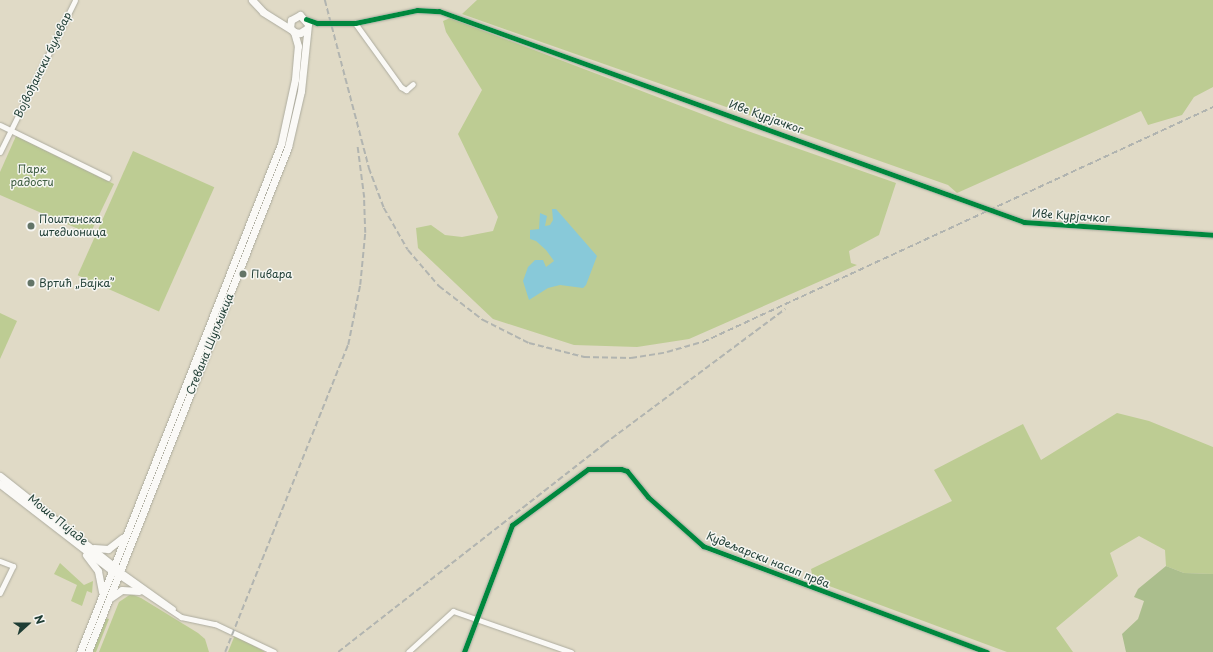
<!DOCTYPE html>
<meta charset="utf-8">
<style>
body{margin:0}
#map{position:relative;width:1213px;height:652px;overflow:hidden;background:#e0dac6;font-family:"Playpen Sans",sans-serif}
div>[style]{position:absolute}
.green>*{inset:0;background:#bdcc93;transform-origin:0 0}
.forest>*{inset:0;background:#abbe8d}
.water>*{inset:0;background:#88c9d9}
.roads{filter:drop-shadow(0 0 1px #adac9f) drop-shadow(0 0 1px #adac9f)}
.minor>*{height:5px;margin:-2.5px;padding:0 2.5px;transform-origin:2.5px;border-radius:2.5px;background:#faf9f6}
.major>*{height:7px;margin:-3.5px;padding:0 3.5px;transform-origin:3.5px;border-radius:3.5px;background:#faf9f6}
.rail>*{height:1.5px;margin-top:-0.75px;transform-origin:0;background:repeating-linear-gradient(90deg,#b1b4b0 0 6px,transparent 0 9px)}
.cycleway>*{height:5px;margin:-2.5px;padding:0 2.5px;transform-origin:2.5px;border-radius:2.5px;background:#00873e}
.dots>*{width:11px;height:11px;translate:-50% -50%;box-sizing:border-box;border:2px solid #f6f6f2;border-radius:50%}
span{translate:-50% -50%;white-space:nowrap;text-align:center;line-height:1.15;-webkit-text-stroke:3px #f6f6f2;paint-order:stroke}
.street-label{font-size:11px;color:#1f3d34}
.park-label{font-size:11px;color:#3f5e42}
.poi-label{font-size:11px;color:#1f3d34}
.left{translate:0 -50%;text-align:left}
.north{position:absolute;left:8px;top:604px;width:40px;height:40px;-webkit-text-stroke:3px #f6f6f2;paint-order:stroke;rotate:69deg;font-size:11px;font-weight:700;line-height:16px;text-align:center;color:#1f3d34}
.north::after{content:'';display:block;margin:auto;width:14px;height:18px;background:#1f3d34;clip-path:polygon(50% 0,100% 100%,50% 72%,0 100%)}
</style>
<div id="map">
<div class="green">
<div style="clip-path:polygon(477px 0,1213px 0,1213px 87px,1194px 97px,1182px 115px,1148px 125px,1141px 111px,957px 193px,948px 185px,462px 14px)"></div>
<div style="clip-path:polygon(450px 18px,728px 124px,896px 183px,879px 235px,849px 251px,851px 263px,857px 265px,689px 339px,637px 347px,574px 345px,493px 319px,418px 248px,416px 228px,431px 225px,445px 235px,462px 237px,493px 231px,498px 217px,458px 134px,482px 90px,446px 32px,443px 21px)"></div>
<div style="clip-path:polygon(16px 136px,114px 184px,90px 234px,0 195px,0 172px)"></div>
<div style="left:133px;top:151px;width:89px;height:136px;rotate:24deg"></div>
<div style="clip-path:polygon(0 313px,17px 321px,0 359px)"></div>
<div style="clip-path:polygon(1117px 413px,1149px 421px,1213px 447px,1213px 574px,1184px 573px,1166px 566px,1165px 550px,1139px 536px,1110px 553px,1118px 576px,1056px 628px,1073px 652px,1007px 652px,813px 580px,811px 569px,952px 501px,934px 470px,1023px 424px,1041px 460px)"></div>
<div style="clip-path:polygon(60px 563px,84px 585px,93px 581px,92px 593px,87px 591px,82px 606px,71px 601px,77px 585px,54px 574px)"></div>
<div style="clip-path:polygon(131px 594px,141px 598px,198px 633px,205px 639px,209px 652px,99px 652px,119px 602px)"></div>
<div style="clip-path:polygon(105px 618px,109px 619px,96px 652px,91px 652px)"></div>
<div style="clip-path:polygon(235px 635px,265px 652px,228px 652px)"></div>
</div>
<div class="forest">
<div style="clip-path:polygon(1166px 566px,1184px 573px,1213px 574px,1213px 652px,1126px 652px,1122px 634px,1138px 619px,1144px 601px,1134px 597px,1138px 589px)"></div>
</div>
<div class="water">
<div style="clip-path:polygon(552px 209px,556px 209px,597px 256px,586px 285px,583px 288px,560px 285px,548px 288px,529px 300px,523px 281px,528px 267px,535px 260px,543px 260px,546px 267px,554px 261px,546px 250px,536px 241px,530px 239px,530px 230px,539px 229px,540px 213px,547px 216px,545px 226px,550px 225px,553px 220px)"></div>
</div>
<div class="roads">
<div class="minor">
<div style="left:306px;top:19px;width:12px;rotate:20deg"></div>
<div style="left:317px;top:23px;width:38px"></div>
<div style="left:355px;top:23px;width:63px;rotate:-11.8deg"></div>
<div style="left:417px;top:10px;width:22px;rotate:3deg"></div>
<div style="left:439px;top:11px;width:622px;rotate:19.83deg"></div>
<div style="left:1024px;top:222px;width:189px;rotate:3.9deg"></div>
<div style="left:355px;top:23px;width:79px;rotate:54.3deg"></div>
<div style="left:401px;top:87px;width:6px;rotate:31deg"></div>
<div style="left:406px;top:90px;width:9px;rotate:-41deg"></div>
<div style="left:0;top:125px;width:120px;rotate:26.1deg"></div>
<div style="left:0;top:152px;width:169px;rotate:-63.7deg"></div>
<div style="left:0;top:561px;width:14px;rotate:21deg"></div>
<div style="left:13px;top:566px;width:30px;rotate:116deg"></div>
<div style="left:120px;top:571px;width:65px;rotate:35.6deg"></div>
<div style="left:118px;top:575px;width:76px;rotate:33.7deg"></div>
<div style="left:181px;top:617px;width:35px;rotate:12deg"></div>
<div style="left:215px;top:624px;width:65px;rotate:25.4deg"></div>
<div style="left:408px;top:652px;width:61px;rotate:-42.3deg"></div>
<div style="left:453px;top:611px;width:125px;rotate:19.2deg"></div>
<div style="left:464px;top:652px;width:136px;rotate:-69.3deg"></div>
<div style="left:512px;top:525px;width:94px;rotate:-36.4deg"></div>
<div style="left:588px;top:469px;width:33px"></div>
<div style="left:621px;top:469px;width:6px;rotate:18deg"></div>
<div style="left:627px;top:471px;width:33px;rotate:51deg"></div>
<div style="left:648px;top:497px;width:74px;rotate:41.7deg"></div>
<div style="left:703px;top:546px;width:303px;rotate:20.5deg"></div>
</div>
<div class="major">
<div style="left:252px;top:0;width:16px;rotate:47deg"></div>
<div style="left:263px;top:12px;width:34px;rotate:32deg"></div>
<div style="left:0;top:476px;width:148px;rotate:38.4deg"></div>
<div style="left:0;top:484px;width:145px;rotate:37.7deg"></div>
<div style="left:94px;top:548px;width:14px;rotate:4deg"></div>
<div style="left:108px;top:549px;width:18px;rotate:-38deg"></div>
<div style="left:86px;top:555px;width:20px;rotate:53deg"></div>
<div style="left:98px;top:571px;width:21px;rotate:79deg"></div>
<div style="left:110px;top:598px;width:14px;rotate:-34deg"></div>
<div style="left:122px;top:590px;width:17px;rotate:3deg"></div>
<div style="left:80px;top:652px;width:546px;rotate:-68.41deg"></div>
<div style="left:281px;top:144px;width:66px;rotate:-77.8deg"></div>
<div style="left:295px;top:79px;width:33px;rotate:-85deg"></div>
<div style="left:298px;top:46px;width:15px;rotate:-106deg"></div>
<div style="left:88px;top:652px;width:543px;rotate:-68.39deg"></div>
<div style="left:288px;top:147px;width:57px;rotate:-76.9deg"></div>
<div style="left:301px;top:91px;width:67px;rotate:-84deg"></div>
<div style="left:308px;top:24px;width:12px;rotate:-132deg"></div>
<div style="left:300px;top:15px;width:10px;rotate:151deg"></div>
<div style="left:291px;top:20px;width:8px;rotate:97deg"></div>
<div style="left:290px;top:28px;width:6px;rotate:45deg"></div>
<div style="left:294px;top:32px;width:6px;rotate:9deg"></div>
<div style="left:300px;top:33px;width:7px;rotate:-34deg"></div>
</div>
</div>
<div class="rail">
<div style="left:325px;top:0;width:174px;rotate:75.3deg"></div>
<div style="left:369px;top:168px;width:43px;rotate:69.4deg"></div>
<div style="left:384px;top:208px;width:48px;rotate:60.3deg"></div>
<div style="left:408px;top:250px;width:48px;rotate:49.3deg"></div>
<div style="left:439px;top:286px;width:56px;rotate:37.7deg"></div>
<div style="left:483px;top:320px;width:51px;rotate:26.6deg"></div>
<div style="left:529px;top:343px;width:57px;rotate:14.3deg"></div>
<div style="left:584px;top:357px;width:47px;rotate:1.2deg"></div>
<div style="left:631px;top:358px;width:36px;rotate:-9deg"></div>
<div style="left:667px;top:352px;width:37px;rotate:-16deg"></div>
<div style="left:703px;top:342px;width:562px;rotate:-24.74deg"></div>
<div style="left:225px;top:652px;width:331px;rotate:-68.2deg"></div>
<div style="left:348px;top:345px;width:61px;rotate:-78.7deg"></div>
<div style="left:360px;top:285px;width:52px;rotate:-84.5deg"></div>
<div style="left:365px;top:233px;width:35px;rotate:-92deg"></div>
<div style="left:364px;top:198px;width:54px;rotate:-97.4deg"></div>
<div style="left:338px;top:652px;width:338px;rotate:-38deg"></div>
<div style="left:604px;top:444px;width:226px;rotate:-36.7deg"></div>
</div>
<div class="cycleway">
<div style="left:306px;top:19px;width:12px;rotate:20deg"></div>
<div style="left:317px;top:23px;width:38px"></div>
<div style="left:355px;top:23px;width:63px;rotate:-11.8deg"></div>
<div style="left:417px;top:10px;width:22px;rotate:3deg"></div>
<div style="left:439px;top:11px;width:622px;rotate:19.83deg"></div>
<div style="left:1024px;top:222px;width:189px;rotate:3.9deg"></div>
<div style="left:464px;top:652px;width:136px;rotate:-69.3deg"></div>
<div style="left:512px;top:525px;width:94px;rotate:-36.4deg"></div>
<div style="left:588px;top:469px;width:33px"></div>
<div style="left:621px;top:469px;width:6px;rotate:18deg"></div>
<div style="left:627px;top:471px;width:33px;rotate:51deg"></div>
<div style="left:648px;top:497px;width:74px;rotate:41.7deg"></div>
<div style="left:703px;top:546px;width:303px;rotate:20.5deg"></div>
</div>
<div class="dots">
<div style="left:31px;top:226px;background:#637467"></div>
<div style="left:243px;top:274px;background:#637467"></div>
<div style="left:31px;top:283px;background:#637467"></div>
</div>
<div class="street-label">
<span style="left:43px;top:65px;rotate:-64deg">Војвођански булевар</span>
<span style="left:766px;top:117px;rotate:20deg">Иве Курјачког</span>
<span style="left:1071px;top:216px;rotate:4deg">Иве Курјачког</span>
<span style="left:210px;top:344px;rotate:-68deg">Стевана Шупљикца</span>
<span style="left:58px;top:520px;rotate:39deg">Моше Пијаде</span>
<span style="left:768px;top:560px;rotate:22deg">Кудељарски насип прва</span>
</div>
<div class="park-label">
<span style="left:32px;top:176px">Парк<br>радости</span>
</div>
<div class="poi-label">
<span class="left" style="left:39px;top:226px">Поштанска<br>штедионица</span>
<span class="left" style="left:251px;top:274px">Пивара</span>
<span class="left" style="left:39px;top:283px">Вртић „Бајка”</span>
</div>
<div class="north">N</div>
</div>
